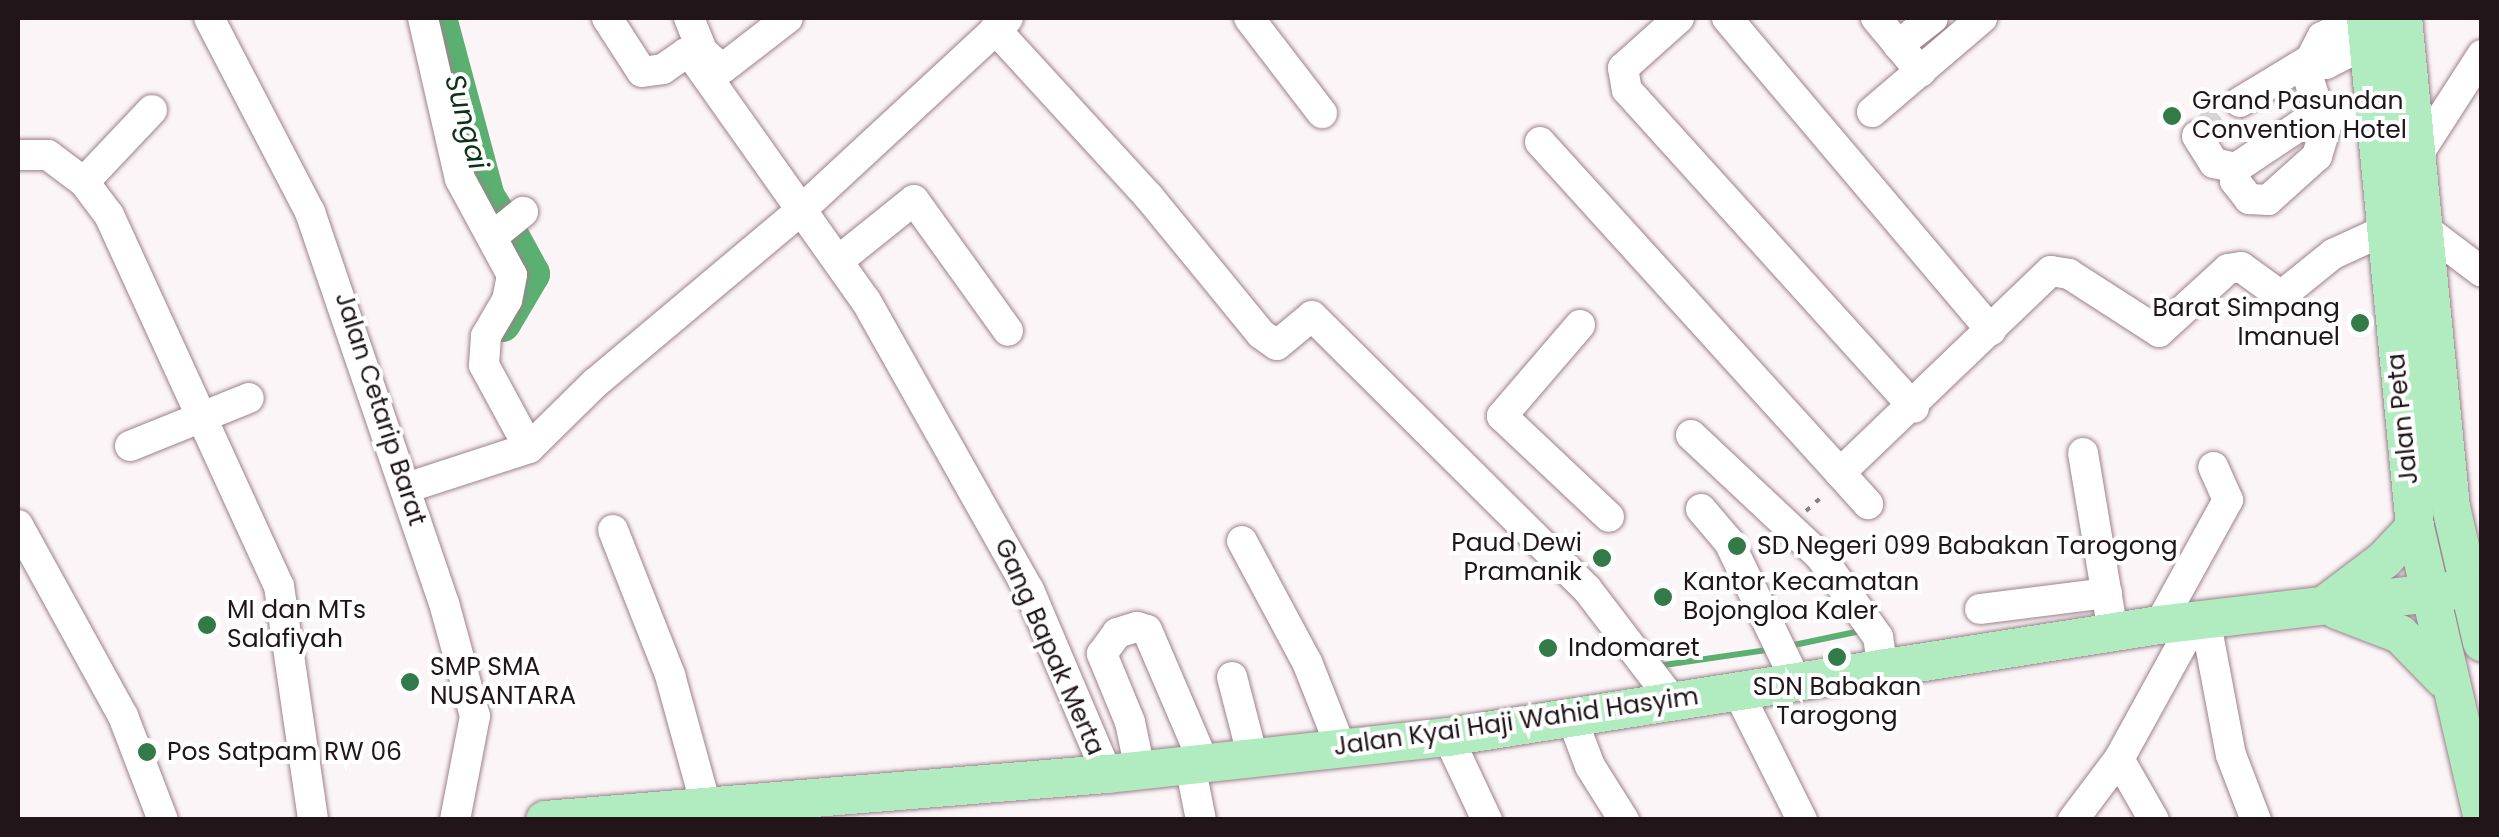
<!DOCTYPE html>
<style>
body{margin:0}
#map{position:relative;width:2499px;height:837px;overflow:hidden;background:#fbf5f7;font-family:Poppins,sans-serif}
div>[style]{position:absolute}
.stream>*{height:6px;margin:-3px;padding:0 3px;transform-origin:3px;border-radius:3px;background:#5baf71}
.river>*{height:38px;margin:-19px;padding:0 19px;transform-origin:19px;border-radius:19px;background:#5baf71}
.minor-tunnel>*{height:30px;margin-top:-15px;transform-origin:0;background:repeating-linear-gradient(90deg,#dad3d6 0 30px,transparent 0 45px)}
.path>*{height:4px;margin-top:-2px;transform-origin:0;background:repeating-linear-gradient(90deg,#898083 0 5px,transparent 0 13px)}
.roads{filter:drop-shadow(0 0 2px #9e808c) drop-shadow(0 0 2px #9e808c)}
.minor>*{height:30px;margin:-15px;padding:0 15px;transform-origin:15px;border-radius:15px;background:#fff}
.major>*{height:38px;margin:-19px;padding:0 19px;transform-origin:19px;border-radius:19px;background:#b0ecbf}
.dots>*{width:28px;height:28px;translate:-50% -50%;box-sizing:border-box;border:5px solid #fff;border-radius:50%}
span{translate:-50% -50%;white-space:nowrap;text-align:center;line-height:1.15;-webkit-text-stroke:8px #fff;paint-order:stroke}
.poi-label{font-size:25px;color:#21151a}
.left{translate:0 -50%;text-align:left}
.right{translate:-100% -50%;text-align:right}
.street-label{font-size:25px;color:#21151a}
.water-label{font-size:28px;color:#0e3219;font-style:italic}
.frame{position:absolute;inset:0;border:20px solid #21151a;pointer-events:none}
</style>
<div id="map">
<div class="stream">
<div style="left:1789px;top:646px;width:73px;rotate:-11.9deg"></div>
<div style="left:1657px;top:666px;width:117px;rotate:-8.3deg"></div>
</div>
<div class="river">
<div style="left:438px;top:18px;width:185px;rotate:75deg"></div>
<div style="left:486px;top:197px;width:31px;rotate:58deg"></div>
<div style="left:502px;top:323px;width:57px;rotate:-59.4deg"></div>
<div style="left:531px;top:274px;width:50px;rotate:-118.6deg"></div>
</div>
<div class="minor-tunnel">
<div style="left:2197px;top:136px;width:55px;rotate:-38.3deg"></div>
</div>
<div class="path">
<div style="left:1806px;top:511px;width:25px;rotate:-42deg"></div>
</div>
<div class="roads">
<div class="minor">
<div style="left:209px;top:18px;width:219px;rotate:62.5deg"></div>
<div style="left:310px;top:212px;width:413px;rotate:71.1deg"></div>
<div style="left:444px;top:603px;width:117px;rotate:74.7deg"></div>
<div style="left:475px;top:716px;width:106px;rotate:100.9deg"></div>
<div style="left:423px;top:18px;width:165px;rotate:77.1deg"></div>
<div style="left:460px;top:179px;width:109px;rotate:61.6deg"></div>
<div style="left:512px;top:275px;width:25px;rotate:101deg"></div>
<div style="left:507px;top:300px;width:42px;rotate:120.3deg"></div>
<div style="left:486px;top:336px;width:29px;rotate:94deg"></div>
<div style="left:484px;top:365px;width:94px;rotate:61.5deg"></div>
<div style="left:607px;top:18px;width:64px;rotate:57.1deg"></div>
<div style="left:642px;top:72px;width:21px;rotate:-8deg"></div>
<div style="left:663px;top:69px;width:28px;rotate:-35deg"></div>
<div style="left:686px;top:53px;width:8px;rotate:30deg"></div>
<div style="left:693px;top:57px;width:299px;rotate:54.7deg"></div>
<div style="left:866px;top:301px;width:332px;rotate:60.6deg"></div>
<div style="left:1029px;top:590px;width:200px;rotate:67deg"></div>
<div style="left:689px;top:18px;width:37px;rotate:68deg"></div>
<div style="left:703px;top:52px;width:25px;rotate:42deg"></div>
<div style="left:722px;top:69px;width:83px;rotate:-37.7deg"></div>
<div style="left:1249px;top:18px;width:120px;rotate:52.5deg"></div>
<div style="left:1679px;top:18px;width:75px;rotate:138.2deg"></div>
<div style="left:1623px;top:68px;width:22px;rotate:80deg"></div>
<div style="left:1627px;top:90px;width:428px;rotate:47.9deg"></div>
<div style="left:1727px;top:18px;width:409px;rotate:49.8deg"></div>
<div style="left:1876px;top:18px;width:70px;rotate:50.2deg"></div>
<div style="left:2364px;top:18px;width:46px;rotate:155.7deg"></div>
<div style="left:2322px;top:37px;width:25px;rotate:117deg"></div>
<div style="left:2311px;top:59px;width:16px;rotate:18deg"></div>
<div style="left:2326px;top:64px;width:46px;rotate:-27.1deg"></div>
<div style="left:995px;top:29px;width:228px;rotate:47.5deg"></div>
<div style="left:1149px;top:197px;width:177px;rotate:50.7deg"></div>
<div style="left:1261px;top:334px;width:19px;rotate:35deg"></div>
<div style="left:1277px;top:345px;width:45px;rotate:-39.6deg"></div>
<div style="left:1312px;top:316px;width:387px;rotate:44.8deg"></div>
<div style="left:1587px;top:589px;width:140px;rotate:52.6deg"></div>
<div style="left:1898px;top:45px;width:44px;rotate:-37.6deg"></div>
<div style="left:2240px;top:102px;width:83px;rotate:-31.2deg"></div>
<div style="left:1872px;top:112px;width:145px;rotate:-40.5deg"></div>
<div style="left:2197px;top:136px;width:32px;rotate:58deg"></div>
<div style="left:2214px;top:163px;width:23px;rotate:13deg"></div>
<div style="left:2236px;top:168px;width:79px;rotate:-33.7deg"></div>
<div style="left:2302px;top:124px;width:73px;rotate:-14.2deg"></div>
<div style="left:1540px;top:142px;width:447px;rotate:47.8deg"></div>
<div style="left:1840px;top:473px;width:292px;rotate:-43.8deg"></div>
<div style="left:2051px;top:271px;width:18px;rotate:9deg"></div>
<div style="left:2069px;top:274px;width:107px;rotate:32.8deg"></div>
<div style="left:2159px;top:332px;width:93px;rotate:-42.4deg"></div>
<div style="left:2228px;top:269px;width:13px;rotate:-9deg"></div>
<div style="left:2241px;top:267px;width:49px;rotate:35.9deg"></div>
<div style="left:2281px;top:296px;width:67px;rotate:-38.9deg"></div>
<div style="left:2333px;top:254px;width:55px;rotate:-24.7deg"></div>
<div style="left:2383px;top:231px;width:42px;rotate:-2.7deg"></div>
<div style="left:2425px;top:229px;width:71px;rotate:37deg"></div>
<div style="left:18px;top:155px;width:30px"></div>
<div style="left:48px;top:155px;width:45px;rotate:36.9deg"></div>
<div style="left:84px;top:182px;width:41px;rotate:52.9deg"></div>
<div style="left:109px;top:215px;width:408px;rotate:65.4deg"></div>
<div style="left:279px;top:586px;width:236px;rotate:81.7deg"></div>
<div style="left:2415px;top:159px;width:124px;rotate:-57.2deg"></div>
<div style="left:2236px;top:168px;width:13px;rotate:94deg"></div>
<div style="left:2235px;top:181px;width:23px;rotate:52deg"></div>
<div style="left:2249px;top:199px;width:19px;rotate:3deg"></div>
<div style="left:2268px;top:200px;width:66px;rotate:-41.9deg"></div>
<div style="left:2317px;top:156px;width:27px;rotate:-73deg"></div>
<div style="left:2325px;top:130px;width:69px;rotate:-107.7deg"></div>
<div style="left:84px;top:182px;width:99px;rotate:-46.6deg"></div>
<div style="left:492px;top:237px;width:40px;rotate:-39deg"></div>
<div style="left:838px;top:261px;width:97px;rotate:-38.8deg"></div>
<div style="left:914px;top:200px;width:161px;rotate:54.3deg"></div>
<div style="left:1580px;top:325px;width:120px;rotate:130.6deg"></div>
<div style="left:1502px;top:416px;width:147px;rotate:43.3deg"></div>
<div style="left:1691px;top:435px;width:177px;rotate:43.2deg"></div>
<div style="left:1820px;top:556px;width:100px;rotate:54.4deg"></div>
<div style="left:1878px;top:637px;width:31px;rotate:81deg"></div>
<div style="left:130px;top:446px;width:128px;rotate:-22deg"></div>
<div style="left:2083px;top:453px;width:181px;rotate:80.5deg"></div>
<div style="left:1840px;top:473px;width:42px;rotate:47.9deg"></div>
<div style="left:406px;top:488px;width:129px;rotate:-18deg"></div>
<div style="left:529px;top:448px;width:93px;rotate:-44.6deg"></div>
<div style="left:595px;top:383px;width:269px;rotate:-40deg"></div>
<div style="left:801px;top:210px;width:282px;rotate:-42.8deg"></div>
<div style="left:1701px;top:509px;width:43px;rotate:49.7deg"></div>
<div style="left:1729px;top:542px;width:154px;rotate:64.3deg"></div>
<div style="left:18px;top:525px;width:218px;rotate:61.2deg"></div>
<div style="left:123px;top:716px;width:111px;rotate:69deg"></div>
<div style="left:613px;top:530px;width:156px;rotate:68.5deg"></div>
<div style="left:670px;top:675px;width:136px;rotate:74.6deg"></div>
<div style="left:1242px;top:541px;width:137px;rotate:61.8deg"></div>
<div style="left:1307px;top:662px;width:92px;rotate:68.4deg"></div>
<div style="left:1980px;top:609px;width:128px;rotate:-7.2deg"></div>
<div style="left:2205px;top:618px;width:139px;rotate:79.3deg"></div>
<div style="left:2231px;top:755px;width:70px;rotate:69deg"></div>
<div style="left:2159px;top:625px;width:143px;rotate:-61.1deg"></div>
<div style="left:2228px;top:500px;width:36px;rotate:-114deg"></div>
<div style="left:1232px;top:677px;width:84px;rotate:75.5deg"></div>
<div style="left:1737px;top:690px;width:145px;rotate:63.4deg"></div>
<div style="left:1571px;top:716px;width:53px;rotate:69.2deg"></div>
<div style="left:1590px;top:766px;width:64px;rotate:57.8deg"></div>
<div style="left:1448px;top:737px;width:92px;rotate:64.8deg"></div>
<div style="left:2119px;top:759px;width:70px;rotate:60.2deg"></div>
<div style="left:1190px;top:765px;width:56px;rotate:78.7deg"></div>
<div style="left:1140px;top:770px;width:49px;rotate:-101.8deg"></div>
<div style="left:1130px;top:722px;width:74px;rotate:-112.4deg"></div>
<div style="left:1102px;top:654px;width:26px;rotate:-54deg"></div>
<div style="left:1117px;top:633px;width:21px;rotate:-17deg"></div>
<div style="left:1137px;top:627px;width:10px;rotate:17deg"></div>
<div style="left:1147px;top:630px;width:145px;rotate:66.8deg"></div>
<div style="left:2073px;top:820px;width:76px;rotate:-53deg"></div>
<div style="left:2119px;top:759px;width:137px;rotate:-61.2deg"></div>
<div style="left:2185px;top:639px;width:18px;rotate:-93deg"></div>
</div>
<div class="major">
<div style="left:2366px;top:18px;width:511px;rotate:84.5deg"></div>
<div style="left:2415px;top:527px;width:295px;rotate:76.9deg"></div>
<div style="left:2403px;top:18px;width:491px;rotate:84.4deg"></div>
<div style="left:2451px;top:507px;width:139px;rotate:77.1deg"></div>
<div style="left:2326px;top:604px;width:73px;rotate:-37.2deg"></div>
<div style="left:2384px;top:560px;width:45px;rotate:-46.8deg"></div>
<div style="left:2337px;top:610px;width:67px;rotate:20.9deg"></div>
<div style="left:2400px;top:634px;width:62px;rotate:45.7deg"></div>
<div style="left:545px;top:820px;width:564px;rotate:-4.68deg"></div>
<div style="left:1107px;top:774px;width:343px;rotate:-6.2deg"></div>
<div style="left:1448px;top:737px;width:720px;rotate:-8.95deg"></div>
<div style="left:2159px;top:625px;width:325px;rotate:-6.7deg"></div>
</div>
</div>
<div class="dots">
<div style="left:2172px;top:116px;background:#327a47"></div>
<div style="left:2360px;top:323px;background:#327a47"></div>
<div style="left:1737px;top:546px;background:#327a47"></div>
<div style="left:1602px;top:558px;background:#327a47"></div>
<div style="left:1663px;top:597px;background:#327a47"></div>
<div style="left:207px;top:625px;background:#327a47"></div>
<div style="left:1548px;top:648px;background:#327a47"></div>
<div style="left:1837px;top:657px;background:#327a47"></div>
<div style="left:410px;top:682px;background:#327a47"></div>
<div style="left:147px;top:752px;background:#327a47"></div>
</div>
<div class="poi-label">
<span class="left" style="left:2192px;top:116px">Grand Pasundan<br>Convention Hotel</span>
<span class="right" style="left:2340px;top:323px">Barat Simpang<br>Imanuel</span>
<span class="right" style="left:1582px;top:558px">Paud Dewi<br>Pramanik</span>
<span class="left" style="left:1757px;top:546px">SD Negeri 099 Babakan Tarogong</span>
<span class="left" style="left:1683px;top:597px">Kantor Kecamatan<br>Bojongloa Kaler</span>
<span class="left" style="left:227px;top:625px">MI dan MTs<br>Salafiyah</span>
<span class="left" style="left:1568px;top:648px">Indomaret</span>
<span class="left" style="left:430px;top:682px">SMP SMA<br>NUSANTARA</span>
<span style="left:1837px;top:702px">SDN Babakan<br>Tarogong</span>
<span class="left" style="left:167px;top:752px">Pos Satpam RW 06</span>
</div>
<div class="street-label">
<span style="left:380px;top:409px;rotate:72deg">Jalan Cetarip Barat</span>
<span style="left:2403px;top:419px;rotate:-96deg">Jalan Peta</span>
<span style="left:1049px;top:647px;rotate:66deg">Gang Bapak Merta</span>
<span style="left:1516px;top:722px;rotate:-8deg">Jalan Kyai Haji Wahid Hasyim</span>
</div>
<div class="water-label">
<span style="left:466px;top:122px;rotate:75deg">Sungai</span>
</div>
<div class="frame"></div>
</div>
